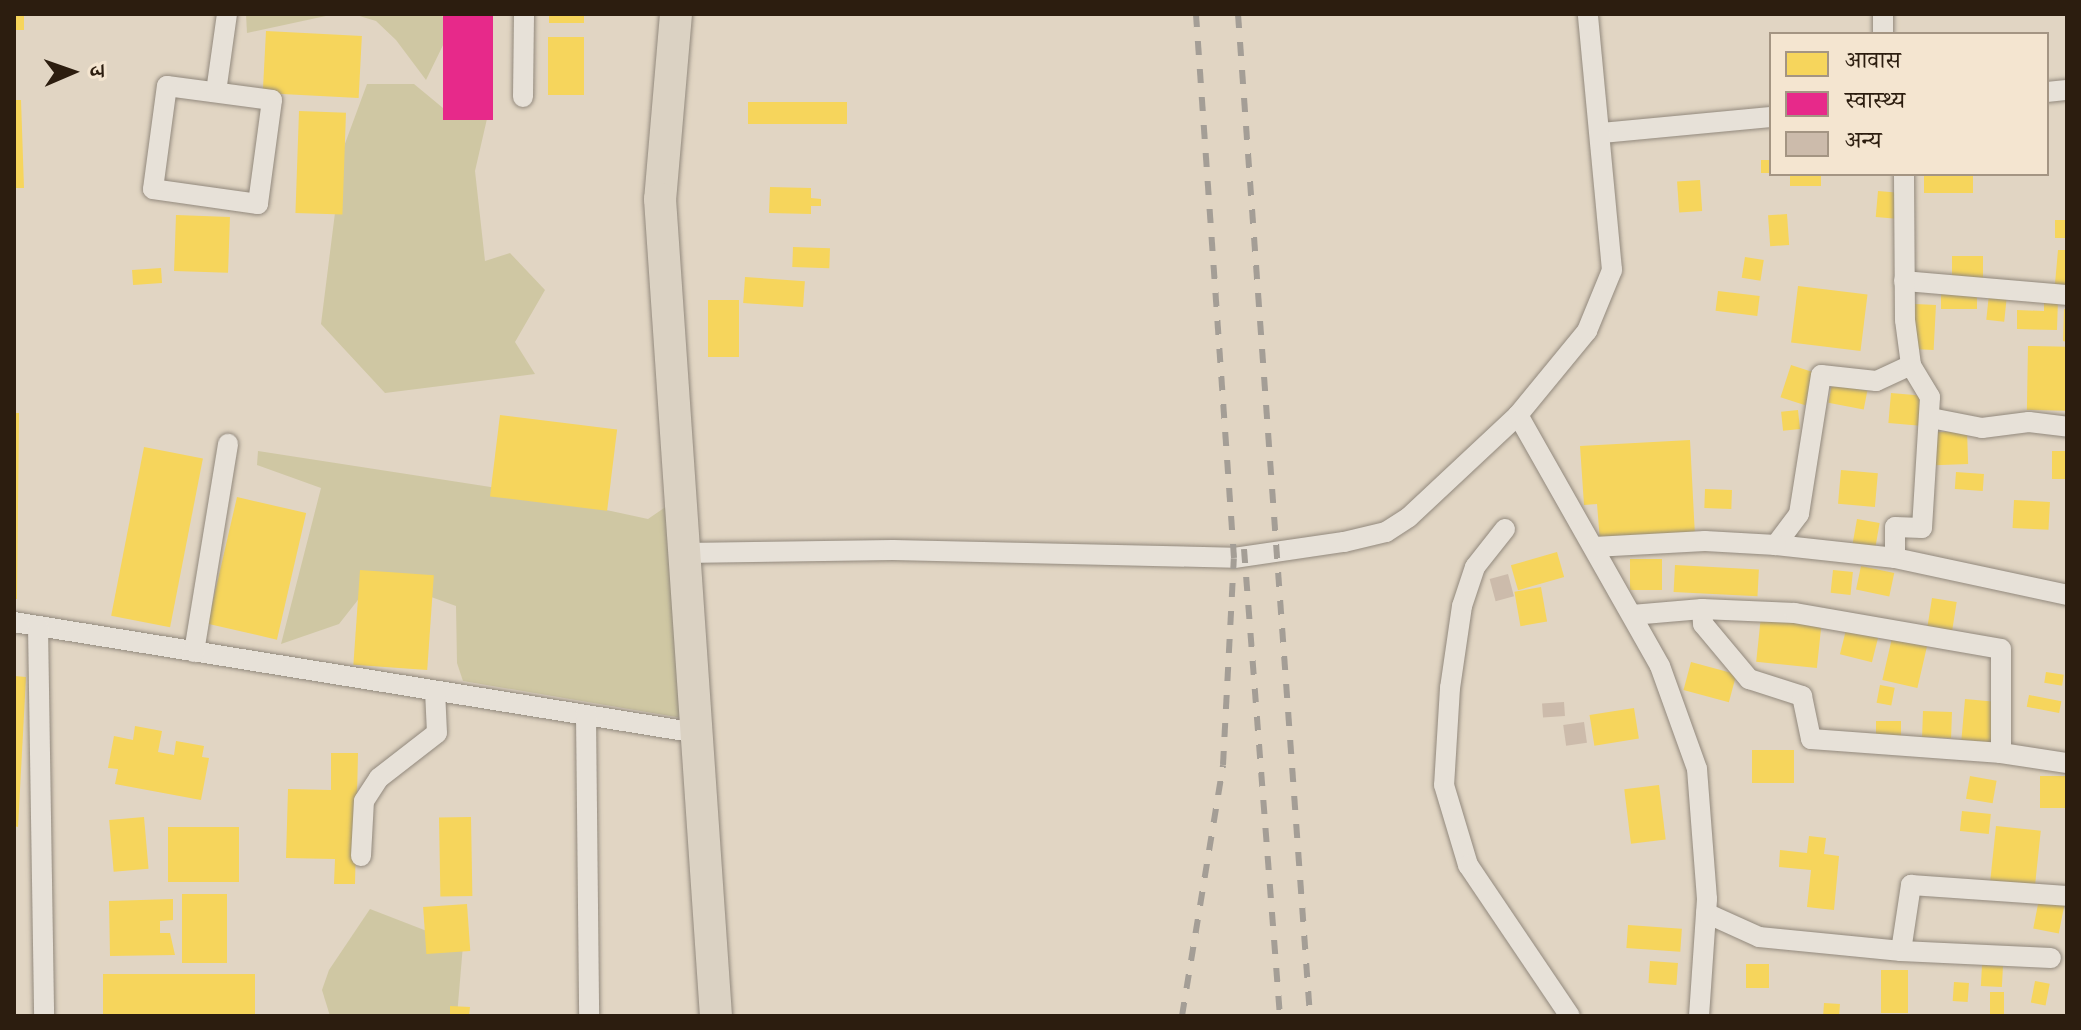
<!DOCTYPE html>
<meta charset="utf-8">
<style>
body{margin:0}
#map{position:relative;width:2081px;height:1030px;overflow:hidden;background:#e1d5c3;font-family:"Libre Bodoni","Noto Serif Devanagari",serif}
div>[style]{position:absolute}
.green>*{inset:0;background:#cfc7a3}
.homes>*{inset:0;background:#f6d55c;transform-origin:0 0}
.health>*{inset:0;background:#e7298a;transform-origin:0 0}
.building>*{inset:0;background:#ccbbab;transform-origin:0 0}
.roads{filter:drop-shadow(0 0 2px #92897d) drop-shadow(0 0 2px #92897d)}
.street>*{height:20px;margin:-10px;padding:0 10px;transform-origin:10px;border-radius:10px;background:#e7e1d8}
.primary>*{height:32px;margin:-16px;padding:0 16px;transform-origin:16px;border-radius:16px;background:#dbd2c3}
.rail>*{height:6px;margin-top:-3px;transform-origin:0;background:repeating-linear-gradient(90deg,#a49e96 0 14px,transparent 0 28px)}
span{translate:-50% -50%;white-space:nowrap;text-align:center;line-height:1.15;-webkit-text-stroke:8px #f4e5d0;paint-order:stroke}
.frame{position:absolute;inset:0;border:16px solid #2c1d0f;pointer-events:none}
.legend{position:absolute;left:1769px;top:32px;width:280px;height:144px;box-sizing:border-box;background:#f4e5d0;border:2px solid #a49583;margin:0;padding:10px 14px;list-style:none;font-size:24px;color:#2c1d0f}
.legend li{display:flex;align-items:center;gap:16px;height:40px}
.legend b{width:40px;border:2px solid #a49583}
.north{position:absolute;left:32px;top:32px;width:80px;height:80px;-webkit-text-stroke:6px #f4e5d0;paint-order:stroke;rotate:88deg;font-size:22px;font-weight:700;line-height:32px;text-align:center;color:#2c1d0f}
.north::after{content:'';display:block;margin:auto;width:28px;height:36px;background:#2c1d0f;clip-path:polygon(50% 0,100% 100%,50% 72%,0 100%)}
</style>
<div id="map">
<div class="green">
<div style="clip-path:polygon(246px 14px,335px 14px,247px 33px)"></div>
<div style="clip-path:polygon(353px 14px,442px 14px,447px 37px,426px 80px,396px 40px,376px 21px)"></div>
<div style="clip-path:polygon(367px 84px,414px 84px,443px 108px,489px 110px,475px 171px,485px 261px,510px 253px,545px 290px,515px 342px,535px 374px,385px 393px,321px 324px,343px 149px)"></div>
<div style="clip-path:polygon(258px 451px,523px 492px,648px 519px,667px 506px,682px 718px,463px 681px,457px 663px,456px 606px,376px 577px,339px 624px,281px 644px,321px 488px,257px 465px)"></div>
<div style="clip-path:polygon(370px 909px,463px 945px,457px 1016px,330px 1016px,322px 990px,329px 970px)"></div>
</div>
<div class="homes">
<div style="left:14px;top:14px;width:10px;height:16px"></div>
<div style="left:549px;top:14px;width:35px;height:9px"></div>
<div style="left:266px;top:31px;width:96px;height:62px;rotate:3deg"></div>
<div style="left:548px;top:37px;width:36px;height:58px"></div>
<div style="clip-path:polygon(14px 100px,21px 100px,24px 188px,14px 188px)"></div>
<div style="left:847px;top:102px;width:22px;height:99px;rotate:90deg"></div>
<div style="left:299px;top:111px;width:47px;height:102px;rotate:2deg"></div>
<div style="left:1771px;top:160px;width:13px;height:10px;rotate:90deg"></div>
<div style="left:1790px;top:174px;width:31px;height:12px"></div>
<div style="left:1924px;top:174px;width:49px;height:19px"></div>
<div style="left:1700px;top:180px;width:31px;height:23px;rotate:86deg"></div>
<div style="clip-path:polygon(770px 187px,811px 188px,811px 198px,821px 199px,821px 206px,811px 206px,811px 214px,769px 213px)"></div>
<div style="left:1878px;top:191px;width:24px;height:26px;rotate:5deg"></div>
<div style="left:1787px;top:214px;width:31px;height:19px;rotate:86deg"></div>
<div style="left:176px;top:215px;width:54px;height:56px;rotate:2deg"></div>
<div style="left:2055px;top:220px;width:12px;height:18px"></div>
<div style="left:793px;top:247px;width:37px;height:20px;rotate:2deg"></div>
<div style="clip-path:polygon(2058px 250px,2067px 250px,2067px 285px,2055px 284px)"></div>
<div style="left:1952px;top:256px;width:31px;height:26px"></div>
<div style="left:1745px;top:257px;width:19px;height:21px;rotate:9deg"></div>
<div style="left:161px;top:268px;width:15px;height:29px;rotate:86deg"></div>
<div style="left:745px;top:277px;width:60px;height:26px;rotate:4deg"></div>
<div style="left:1798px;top:286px;width:70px;height:57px;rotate:7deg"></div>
<div style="left:1941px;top:290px;width:36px;height:19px"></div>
<div style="left:1718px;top:291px;width:42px;height:20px;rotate:7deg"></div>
<div style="left:1989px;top:294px;width:18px;height:26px;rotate:6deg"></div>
<div style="clip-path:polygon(2044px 299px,2058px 299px,2057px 330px,2017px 329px,2017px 310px,2044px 311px)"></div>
<div style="left:708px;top:300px;width:31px;height:57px"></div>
<div style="left:1915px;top:304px;width:21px;height:45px;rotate:3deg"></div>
<div style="clip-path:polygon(2064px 309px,2067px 310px,2067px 342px,2063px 341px)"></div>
<div style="left:2028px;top:346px;width:39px;height:64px;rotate:1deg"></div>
<div style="left:1791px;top:365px;width:26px;height:34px;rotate:18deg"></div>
<div style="left:1832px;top:384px;width:36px;height:19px;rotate:11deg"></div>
<div style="left:1891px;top:393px;width:32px;height:30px;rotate:5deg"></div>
<div style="left:1798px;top:410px;width:19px;height:17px;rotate:84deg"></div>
<div style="clip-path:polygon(14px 413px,19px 413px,17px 599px,14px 599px)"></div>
<div style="left:500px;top:415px;width:118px;height:82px;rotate:7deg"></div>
<div style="left:1967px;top:431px;width:33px;height:34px;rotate:88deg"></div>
<div style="clip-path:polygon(1690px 440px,1695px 536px,1600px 541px,1597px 504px,1584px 505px,1580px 446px)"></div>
<div style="left:144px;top:447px;width:60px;height:172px;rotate:11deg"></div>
<div style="left:2052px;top:451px;width:15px;height:28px"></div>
<div style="left:1841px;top:470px;width:37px;height:34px;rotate:5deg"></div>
<div style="left:1956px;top:472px;width:28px;height:17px;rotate:4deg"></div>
<div style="left:1705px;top:489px;width:27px;height:19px;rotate:2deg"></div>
<div style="left:237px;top:497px;width:71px;height:130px;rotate:13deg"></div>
<div style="left:2014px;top:500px;width:36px;height:28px;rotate:3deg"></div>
<div style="left:1857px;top:519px;width:23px;height:27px;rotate:10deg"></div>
<div style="left:1557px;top:552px;width:26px;height:48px;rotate:74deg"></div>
<div style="left:1630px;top:559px;width:32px;height:31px"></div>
<div style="left:1675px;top:565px;width:84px;height:27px;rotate:3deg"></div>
<div style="left:1861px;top:566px;width:34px;height:24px;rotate:12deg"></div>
<div style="left:360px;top:570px;width:74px;height:95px;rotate:4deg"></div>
<div style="left:1833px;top:570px;width:20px;height:23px;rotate:6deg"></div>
<div style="left:1541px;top:587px;width:35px;height:27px;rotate:80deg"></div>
<div style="left:1932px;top:598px;width:25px;height:34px;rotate:9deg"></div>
<div style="left:1761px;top:616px;width:61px;height:46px;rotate:6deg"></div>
<div style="left:1846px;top:630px;width:33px;height:25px;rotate:14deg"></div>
<div style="left:1892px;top:638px;width:36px;height:43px;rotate:13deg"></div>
<div style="left:1691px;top:662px;width:47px;height:29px;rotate:15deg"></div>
<div style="left:2046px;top:672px;width:18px;height:11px;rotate:9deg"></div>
<div style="clip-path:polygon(14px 676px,26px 677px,18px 827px,14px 826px)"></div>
<div style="left:1880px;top:685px;width:15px;height:18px;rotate:11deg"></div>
<div style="left:2029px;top:695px;width:33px;height:12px;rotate:11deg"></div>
<div style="left:1965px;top:699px;width:33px;height:41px;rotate:5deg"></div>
<div style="left:1634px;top:708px;width:31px;height:45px;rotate:81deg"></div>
<div style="left:1923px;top:711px;width:29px;height:26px;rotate:2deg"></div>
<div style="left:1876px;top:721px;width:25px;height:17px"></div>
<div style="clip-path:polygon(135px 726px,162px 731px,158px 752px,174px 755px,176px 741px,204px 746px,202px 757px,209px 758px,201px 800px,115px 784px,118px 769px,108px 768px,114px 736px,133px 740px)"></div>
<div style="left:1752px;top:750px;width:42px;height:33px"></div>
<div style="clip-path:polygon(331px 753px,358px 753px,355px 884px,334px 884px,335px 859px,286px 858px,288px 789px,331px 790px)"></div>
<div style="left:1970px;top:776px;width:27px;height:23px;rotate:10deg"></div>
<div style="left:2040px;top:776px;width:27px;height:32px"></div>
<div style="left:1659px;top:785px;width:55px;height:35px;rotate:83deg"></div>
<div style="left:1962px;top:811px;width:29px;height:20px;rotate:6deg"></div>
<div style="left:144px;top:817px;width:52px;height:35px;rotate:85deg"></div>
<div style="left:471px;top:817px;width:79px;height:32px;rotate:89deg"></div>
<div style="left:1996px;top:826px;width:45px;height:57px;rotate:6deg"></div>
<div style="left:168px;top:827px;width:71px;height:55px"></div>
<div style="clip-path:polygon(1809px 836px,1826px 838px,1824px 854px,1839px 856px,1834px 910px,1807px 907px,1811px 870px,1779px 867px,1780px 850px,1807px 853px)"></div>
<div style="left:182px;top:894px;width:45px;height:69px"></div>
<div style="clip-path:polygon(173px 899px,173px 920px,160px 921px,160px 933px,170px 933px,175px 955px,110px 956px,109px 901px)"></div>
<div style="left:2039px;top:899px;width:26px;height:30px;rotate:11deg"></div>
<div style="left:467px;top:904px;width:47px;height:44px;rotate:86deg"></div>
<div style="left:1628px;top:925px;width:54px;height:23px;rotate:4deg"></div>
<div style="left:1650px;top:961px;width:28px;height:22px;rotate:4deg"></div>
<div style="left:1746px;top:964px;width:23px;height:24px"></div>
<div style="left:1982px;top:965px;width:21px;height:21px;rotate:3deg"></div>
<div style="left:1881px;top:970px;width:27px;height:43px"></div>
<div style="left:255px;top:974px;width:42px;height:152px;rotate:90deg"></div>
<div style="left:2035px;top:981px;width:15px;height:22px;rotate:11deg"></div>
<div style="left:1954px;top:982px;width:15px;height:19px;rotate:4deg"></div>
<div style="left:1990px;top:992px;width:14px;height:24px"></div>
<div style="left:1824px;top:1003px;width:16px;height:13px;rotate:4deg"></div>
<div style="clip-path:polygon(450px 1006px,470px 1007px,469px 1016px,450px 1016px)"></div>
</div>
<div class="health">
<div style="left:443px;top:14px;width:50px;height:106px"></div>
</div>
<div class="building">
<div style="left:1508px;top:574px;width:23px;height:19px;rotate:75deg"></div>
<div style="left:1564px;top:702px;width:14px;height:22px;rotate:86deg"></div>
<div style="left:1584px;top:722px;width:21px;height:21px;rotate:82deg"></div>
</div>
<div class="roads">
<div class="street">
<div style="left:1883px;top:34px;width:20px;rotate:-90deg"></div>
<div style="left:167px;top:86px;width:106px;rotate:7.6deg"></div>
<div style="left:272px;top:100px;width:105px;rotate:97.7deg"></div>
<div style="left:258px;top:204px;width:106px;rotate:-171.9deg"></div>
<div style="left:153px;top:189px;width:104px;rotate:-82.3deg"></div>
<div style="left:216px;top:92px;width:79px;rotate:-82deg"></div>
<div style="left:2047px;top:92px;width:20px;rotate:-6deg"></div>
<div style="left:523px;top:97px;width:83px;rotate:-89.3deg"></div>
<div style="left:1601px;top:133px;width:171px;rotate:-5.4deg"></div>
<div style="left:1904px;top:281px;width:164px;rotate:4.9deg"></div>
<div style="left:1911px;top:365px;width:38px;rotate:155deg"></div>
<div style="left:1876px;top:381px;width:55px;rotate:-173.8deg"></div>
<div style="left:1821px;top:375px;width:141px;rotate:99deg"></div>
<div style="left:1799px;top:514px;width:39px;rotate:127deg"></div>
<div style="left:1776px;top:545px;width:120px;rotate:6.2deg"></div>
<div style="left:1895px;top:558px;width:176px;rotate:12.1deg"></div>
<div style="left:1518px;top:415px;width:288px;rotate:60.5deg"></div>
<div style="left:1660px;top:666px;width:109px;rotate:70.2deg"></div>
<div style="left:1697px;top:769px;width:130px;rotate:85.6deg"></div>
<div style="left:1707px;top:899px;width:117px;rotate:93.9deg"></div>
<div style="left:1936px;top:419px;width:47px;rotate:11.1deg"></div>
<div style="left:1982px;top:428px;width:47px;rotate:-7.3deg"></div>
<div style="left:2029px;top:422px;width:38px;rotate:7deg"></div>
<div style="left:1505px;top:529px;width:48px;rotate:128.3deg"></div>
<div style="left:1475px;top:567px;width:41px;rotate:108.4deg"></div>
<div style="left:1462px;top:606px;width:83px;rotate:98.3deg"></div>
<div style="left:1450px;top:688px;width:97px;rotate:93.5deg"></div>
<div style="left:1444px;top:785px;width:84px;rotate:73.3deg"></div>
<div style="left:1468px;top:865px;width:182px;rotate:56deg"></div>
<div style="left:1594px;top:547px;width:111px;rotate:-3.1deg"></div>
<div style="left:1705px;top:541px;width:71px;rotate:3.2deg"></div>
<div style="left:684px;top:553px;width:209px;rotate:-0.8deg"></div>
<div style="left:893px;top:550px;width:341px;rotate:1.3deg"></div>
<div style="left:1234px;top:558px;width:111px;rotate:-8.3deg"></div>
<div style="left:1344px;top:542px;width:43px;rotate:-13.4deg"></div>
<div style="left:1386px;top:532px;width:27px;rotate:-33deg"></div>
<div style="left:1409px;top:517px;width:149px;rotate:-43.1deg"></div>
<div style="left:1518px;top:415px;width:109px;rotate:-50.6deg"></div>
<div style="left:1587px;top:331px;width:66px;rotate:-67.7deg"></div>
<div style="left:1612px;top:270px;width:257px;rotate:-95.4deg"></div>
<div style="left:1895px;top:558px;width:31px;rotate:-90deg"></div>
<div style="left:1895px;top:527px;width:27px;rotate:2deg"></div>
<div style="left:1922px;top:528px;width:131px;rotate:-86.5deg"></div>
<div style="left:1930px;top:397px;width:37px;rotate:-121deg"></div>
<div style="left:1911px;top:365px;width:45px;rotate:-97.6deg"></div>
<div style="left:1905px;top:320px;width:146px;rotate:-90.4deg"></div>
<div style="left:1702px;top:609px;width:15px;rotate:86deg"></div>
<div style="left:1703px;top:624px;width:72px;rotate:50.1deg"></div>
<div style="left:1749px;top:679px;width:56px;rotate:17.8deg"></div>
<div style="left:1802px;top:696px;width:44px;rotate:78.2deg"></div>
<div style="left:1811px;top:739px;width:191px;rotate:4.2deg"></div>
<div style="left:2001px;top:753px;width:67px;rotate:8.6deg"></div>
<div style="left:1632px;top:615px;width:70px;rotate:-4.9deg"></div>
<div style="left:1702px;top:609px;width:93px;rotate:2.5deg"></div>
<div style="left:1795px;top:613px;width:209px;rotate:9.9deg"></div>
<div style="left:2001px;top:649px;width:104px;rotate:90deg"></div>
<div style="left:14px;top:622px;width:692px;rotate:9.23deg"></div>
<div style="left:38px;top:626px;width:390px;rotate:89.1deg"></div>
<div style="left:194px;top:652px;width:211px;rotate:-80.7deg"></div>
<div style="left:586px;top:715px;width:301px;rotate:89.4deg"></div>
<div style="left:361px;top:856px;width:55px;rotate:-86.9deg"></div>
<div style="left:364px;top:801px;width:27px;rotate:-57deg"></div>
<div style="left:379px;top:778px;width:73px;rotate:-37.8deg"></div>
<div style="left:437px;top:733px;width:42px;rotate:-92.7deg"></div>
<div style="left:1706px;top:913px;width:58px;rotate:24.4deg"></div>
<div style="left:1759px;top:937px;width:143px;rotate:5.6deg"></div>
<div style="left:1901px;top:951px;width:150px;rotate:2.7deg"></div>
<div style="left:1901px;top:951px;width:67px;rotate:-81.4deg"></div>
<div style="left:1911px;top:885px;width:156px;rotate:4deg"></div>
</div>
<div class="primary">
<div style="left:676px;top:14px;width:186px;rotate:94.9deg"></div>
<div style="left:660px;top:199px;width:819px;rotate:86.08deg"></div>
</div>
</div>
<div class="rail">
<div style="left:1238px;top:14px;width:1005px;rotate:85.89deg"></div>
<div style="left:1244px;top:549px;width:468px;rotate:85.6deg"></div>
<div style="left:1182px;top:1016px;width:254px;rotate:-80.7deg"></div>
<div style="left:1223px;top:765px;width:207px;rotate:-87deg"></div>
<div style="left:1234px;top:558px;width:545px;rotate:-94deg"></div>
</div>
<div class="frame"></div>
<ul class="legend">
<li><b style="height:22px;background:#f6d55c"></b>आवास</li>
<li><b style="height:22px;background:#e7298a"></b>स्वास्थ्य</li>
<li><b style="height:22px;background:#ccbbab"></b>अन्य</li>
</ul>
<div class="north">उ</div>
</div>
